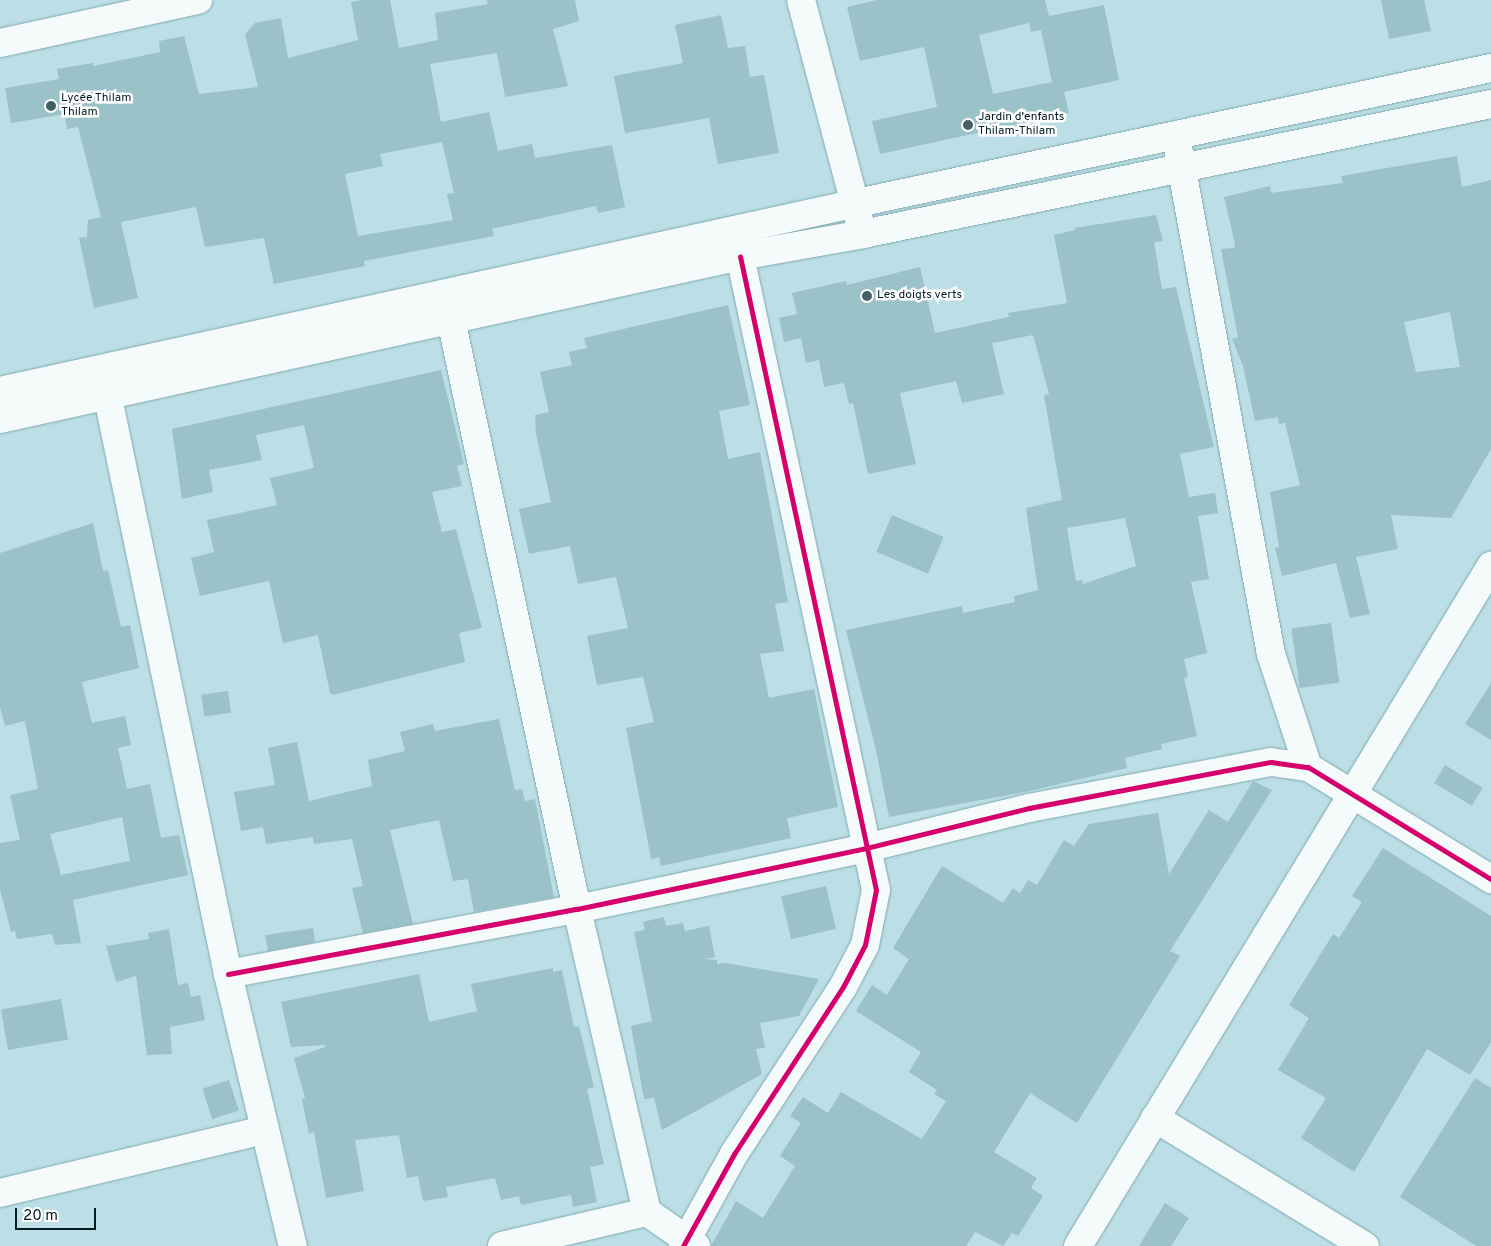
<!DOCTYPE html>
<meta charset="utf-8">
<style>
body{margin:0}
#map{position:relative;width:1491px;height:1246px;overflow:hidden;background:#bcdee6;font-family:Overpass,sans-serif}
div>[style]{position:absolute}
.building>*{inset:0;background:#9bc1c9;transform-origin:0 0}
.roads{filter:drop-shadow(0 0 1px #7fa8b0) drop-shadow(0 0 1px #7fa8b0)}
.minor>*{height:28px;margin:-14px;padding:0 14px;transform-origin:14px;border-radius:14px;background:#f5fafb}
.major>*{height:28px;margin:-14px;padding:0 14px;transform-origin:14px;border-radius:14px;background:#f5fafb}
.cycleway>*{height:5px;margin:-2.5px;padding:0 2.5px;transform-origin:2.5px;border-radius:2.5px;background:#d6006c}
.dots>*{width:14px;height:14px;translate:-50% -50%;box-sizing:border-box;border:2px solid #fefefe;border-radius:50%}
span{translate:-50% -50%;white-space:nowrap;text-align:center;line-height:1.15;-webkit-text-stroke:5px #fefefe;paint-order:stroke}
.poi-label{font-size:12px;color:#031c21}
.left{translate:0 -50%;text-align:left}
.scale{position:absolute;left:15px;top:1208px;width:81px;height:22px;box-sizing:border-box;border:2px solid #031c21;border-top:0;padding-left:6px;font-size:15px;line-height:18px;white-space:nowrap;color:#031c21;-webkit-text-stroke:4px #fefefe;paint-order:stroke}
</style>
<div id="map">
<div class="building">
<div style="clip-path:polygon(evenodd,362px 0,390px 0,399px 48px,438px 40px,435px 13px,488px 4px,487px 0,575px 0,579px 21px,553px 29px,568px 86px,505px 97px,497px 53px,430px 64px,441px 122px,489px 112px,498px 151px,532px 144px,535px 158px,612px 145px,625px 207px,598px 213px,596px 206px,492px 229px,494px 236px,364px 261px,365px 266px,274px 284px,264px 238px,205px 247px,196px 207px,121px 222px,138px 298px,94px 308px,79px 238px,87px 237px,88px 220px,101px 217px,78px 127px,67px 129px,65px 114px,11px 123px,5px 88px,59px 79px,57px 69px,93px 63px,93px 66px,160px 52px,159px 41px,184px 36px,199px 94px,258px 87px,245px 34px,255px 23px,281px 18px,288px 58px,358px 40px,351px 2px,362px 0,442px 142px,454px 193px,447px 194px,453px 220px,358px 236px,345px 174px,383px 166px,380px 154px,442px 142px)"></div>
<div style="clip-path:polygon(evenodd,877px 0,1045px 0,1049px 16px,1104px 5px,1119px 80px,1064px 92px,1069px 113px,880px 154px,872px 121px,937px 107px,924px 47px,860px 61px,847px 7px,877px 0,1029px 23px,1031px 32px,1041px 30px,1052px 82px,993px 94px,979px 35px,1029px 23px)"></div>
<div style="clip-path:polygon(1381px 0,1424px 0,1431px 31px,1389px 39px)"></div>
<div style="clip-path:polygon(721px 15px,728px 48px,745px 46px,750px 77px,764px 75px,779px 153px,718px 164px,709px 118px,625px 133px,614px 76px,683px 63px,675px 25px)"></div>
<div style="clip-path:polygon(evenodd,1457px 156px,1462px 187px,1491px 180px,1491px 449px,1451px 518px,1391px 515px,1398px 549px,1356px 557px,1370px 614px,1350px 618px,1336px 563px,1282px 576px,1275px 548px,1279px 547px,1270px 492px,1300px 485px,1285px 423px,1279px 424px,1278px 417px,1255px 421px,1243px 366px,1232px 339px,1238px 337px,1221px 249px,1234px 248px,1235px 244px,1224px 197px,1270px 186px,1271px 193px,1343px 183px,1341px 176px,1457px 156px,1450px 312px,1460px 367px,1416px 372px,1404px 322px,1450px 312px)"></div>
<div style="clip-path:polygon(evenodd,1156px 215px,1163px 241px,1154px 242px,1162px 289px,1176px 287px,1214px 447px,1180px 454px,1189px 497px,1215px 493px,1218px 513px,1198px 516px,1209px 579px,1191px 582px,1207px 653px,1184px 659px,1188px 677px,1184px 678px,1197px 736px,1161px 744px,1162px 749px,1125px 758px,1127px 768px,1030px 791px,889px 817px,876px 750px,846px 630px,962px 606px,963px 613px,1015px 602px,1014px 596px,1038px 590px,1026px 508px,1062px 500px,1044px 395px,1049px 394px,1033px 335px,992px 343px,1004px 394px,962px 403px,956px 381px,900px 393px,916px 464px,868px 474px,853px 403px,849px 404px,844px 383px,824px 387px,819px 360px,806px 363px,801px 338px,784px 342px,779px 318px,797px 314px,792px 293px,846px 281px,847px 285px,920px 267px,935px 333px,1009px 317px,1008px 313px,1067px 303px,1054px 235px,1075px 230px,1075px 228px,1156px 215px,1125px 518px,1136px 566px,1083px 584px,1082px 580px,1076px 581px,1067px 528px,1125px 518px)"></div>
<div style="clip-path:polygon(728px 305px,750px 405px,719px 411px,728px 459px,760px 452px,788px 602px,775px 604px,784px 651px,760px 654px,769px 698px,814px 689px,838px 807px,787px 818px,791px 838px,661px 866px,659px 857px,651px 859px,626px 728px,654px 722px,643px 677px,597px 685px,587px 636px,628px 628px,616px 577px,578px 584px,570px 546px,529px 554px,519px 509px,551px 502px,536px 434px,535px 415px,549px 412px,540px 372px,572px 365px,569px 352px,587px 348px,584px 338px)"></div>
<div style="clip-path:polygon(441px 370px,464px 464px,457px 466px,462px 486px,432px 492px,442px 532px,456px 529px,482px 628px,459px 633px,465px 662px,333px 695px,330px 693px,318px 635px,283px 643px,269px 581px,200px 596px,191px 558px,214px 552px,207px 520px,277px 505px,270px 478px,314px 468px,304px 425px,256px 435px,262px 460px,209px 470px,213px 492px,182px 499px,172px 429px)"></div>
<div style="left:892px;top:515px;width:56px;height:40px;rotate:23deg"></div>
<div style="clip-path:polygon(evenodd,93px 523px,103px 571px,108px 570px,121px 627px,130px 625px,139px 668px,82px 682px,92px 723px,125px 716px,131px 745px,118px 748px,127px 789px,150px 784px,161px 838px,179px 835px,188px 875px,73px 900px,81px 943px,55px 945px,52px 934px,17px 939px,15px 931px,11px 932px,0 889px,0 843px,20px 840px,10px 795px,38px 789px,25px 721px,5px 726px,0 707px,0 553px,93px 523px,122px 817px,130px 861px,61px 875px,50px 834px,122px 817px)"></div>
<div style="left:1331px;top:623px;width:60px;height:40px;rotate:82deg"></div>
<div style="clip-path:polygon(1491px 683px,1491px 740px,1465px 724px)"></div>
<div style="left:228px;top:691px;width:22px;height:27px;rotate:82deg"></div>
<div style="clip-path:polygon(499px 719px,515px 790px,522px 789px,525px 801px,535px 799px,554px 897px,474px 912px,468px 879px,453px 881px,439px 820px,390px 830px,413px 924px,363px 933px,352px 888px,363px 886px,352px 839px,314px 844px,313px 837px,266px 844px,263px 827px,241px 831px,234px 792px,275px 785px,268px 748px,297px 742px,309px 801px,372px 786px,368px 760px,405px 751px,400px 732px,433px 724px,435px 731px)"></div>
<div style="left:1445px;top:765px;width:44px;height:21px;rotate:31deg"></div>
<div style="clip-path:polygon(1253px 781px,1272px 790px,1170px 951px,1180px 956px,1077px 1123px,1030px 1093px,994px 1152px,1037px 1178px,1031px 1188px,1043px 1196px,1018px 1236px,1012px 1233px,1003px 1246px,975px 1232px,966px 1246px,711px 1246px,736px 1201px,763px 1218px,795px 1166px,780px 1156px,801px 1123px,790px 1116px,803px 1097px,828px 1113px,841px 1092px,922px 1139px,946px 1101px,934px 1094px,937px 1090px,909px 1072px,921px 1052px,856px 1011px,872px 985px,887px 995px,909px 959px,893px 948px,942px 866px,1003px 903px,1013px 888px,1020px 893px,1028px 880px,1037px 885px,1064px 840px,1074px 846px,1089px 824px,1158px 813px,1169px 874px,1209px 810px,1228px 822px)"></div>
<div style="clip-path:polygon(1383px 848px,1491px 916px,1491px 1042px,1470px 1075px,1427px 1049px,1354px 1172px,1301px 1138px,1326px 1098px,1278px 1070px,1309px 1018px,1289px 1005px,1333px 934px,1339px 938px,1362px 902px,1352px 896px)"></div>
<div style="left:826px;top:886px;width:44px;height:46px;rotate:77deg"></div>
<div style="clip-path:polygon(664px 917px,666px 926px,683px 923px,685px 931px,709px 926px,715px 957px,705px 959px,717px 960px,717px 964px,726px 963px,819px 979px,799px 1016px,760px 1023px,765px 1048px,756px 1049px,762px 1074px,662px 1130px,654px 1098px,644px 1099px,631px 1026px,652px 1021px,634px 932px,645px 930px,643px 922px)"></div>
<div style="clip-path:polygon(313px 928px,315px 942px,268px 951px,265px 935px)"></div>
<div style="clip-path:polygon(169px 929px,178px 985px,188px 983px,191px 997px,200px 995px,205px 1020px,170px 1027px,172px 1054px,147px 1055px,136px 976px,116px 982px,106px 946px,149px 939px,148px 933px)"></div>
<div style="clip-path:polygon(553px 968px,553px 972px,562px 970px,574px 1027px,579px 1026px,594px 1087px,587px 1089px,604px 1164px,590px 1167px,597px 1202px,573px 1207px,571px 1195px,521px 1205px,519px 1196px,501px 1200px,495px 1178px,446px 1187px,448px 1197px,423px 1201px,418px 1176px,407px 1178px,399px 1135px,355px 1140px,364px 1191px,326px 1198px,314px 1132px,309px 1134px,302px 1099px,305px 1098px,294px 1058px,325px 1047px,325px 1045px,291px 1047px,281px 1002px,419px 974px,429px 1022px,477px 1011px,471px 984px)"></div>
<div style="left:61px;top:999px;width:41px;height:61px;rotate:80deg"></div>
<div style="clip-path:polygon(1475px 1078px,1491px 1088px,1491px 1246px,1476px 1246px,1400px 1197px)"></div>
<div style="left:229px;top:1080px;width:32px;height:28px;rotate:72deg"></div>
<div style="clip-path:polygon(1165px 1203px,1189px 1218px,1171px 1246px,1139px 1246px)"></div>
</div>
<div class="roads">
<div class="minor">
<div style="left:801px;top:0;width:242px;rotate:75.2deg"></div>
<div style="left:0;top:43px;width:203px;rotate:-12.3deg"></div>
<div style="left:1176px;top:137px;width:526px;rotate:79.59deg"></div>
<div style="left:1271px;top:654px;width:119px;rotate:71.9deg"></div>
<div style="left:446px;top:296px;width:627px;rotate:77.94deg"></div>
<div style="left:577px;top:909px;width:311px;rotate:77deg"></div>
<div style="left:647px;top:1212px;width:60px;rotate:34.8deg"></div>
<div style="left:100px;top:374px;width:20px;rotate:70deg"></div>
<div style="left:107px;top:393px;width:593px;rotate:78.24deg"></div>
<div style="left:228px;top:974px;width:280px;rotate:76.6deg"></div>
<div style="left:228px;top:974px;width:355px;rotate:-10.6deg"></div>
<div style="left:577px;top:909px;width:295px;rotate:-11.9deg"></div>
<div style="left:866px;top:848px;width:168px;rotate:-13.8deg"></div>
<div style="left:1029px;top:808px;width:246px;rotate:-10.8deg"></div>
<div style="left:1271px;top:762px;width:37px;rotate:8deg"></div>
<div style="left:1308px;top:767px;width:215px;rotate:31.5deg"></div>
<div style="left:1155px;top:1118px;width:246px;rotate:31.4deg"></div>
<div style="left:0;top:1193px;width:272px;rotate:-13.4deg"></div>
<div style="left:502px;top:1246px;width:149px;rotate:-13.2deg"></div>
<div style="left:683px;top:1246px;width:105px;rotate:-61deg"></div>
<div style="left:734px;top:1154px;width:199px;rotate:-56.9deg"></div>
<div style="left:843px;top:987px;width:47px;rotate:-62.4deg"></div>
<div style="left:865px;top:945px;width:56px;rotate:-78.7deg"></div>
<div style="left:876px;top:890px;width:648px;rotate:-102.11deg"></div>
<div style="left:1078px;top:1246px;width:796px;rotate:-58.73deg"></div>
</div>
<div class="major">
<div style="left:0;top:391px;width:877px;rotate:-12.37deg"></div>
<div style="left:857px;top:203px;width:648px;rotate:-12.02deg"></div>
<div style="left:0;top:419px;width:758px;rotate:-12.42deg"></div>
<div style="left:740px;top:256px;width:125px;rotate:-10.1deg"></div>
<div style="left:863px;top:234px;width:641px;rotate:-11.7deg"></div>
</div>
</div>
<div class="cycleway">
<div style="left:228px;top:974px;width:355px;rotate:-10.6deg"></div>
<div style="left:577px;top:909px;width:295px;rotate:-11.9deg"></div>
<div style="left:866px;top:848px;width:168px;rotate:-13.8deg"></div>
<div style="left:1029px;top:808px;width:246px;rotate:-10.8deg"></div>
<div style="left:1271px;top:762px;width:37px;rotate:8deg"></div>
<div style="left:1308px;top:767px;width:215px;rotate:31.5deg"></div>
<div style="left:683px;top:1246px;width:105px;rotate:-61deg"></div>
<div style="left:734px;top:1154px;width:199px;rotate:-56.9deg"></div>
<div style="left:843px;top:987px;width:47px;rotate:-62.4deg"></div>
<div style="left:865px;top:945px;width:56px;rotate:-78.7deg"></div>
<div style="left:876px;top:890px;width:648px;rotate:-102.11deg"></div>
</div>
<div class="dots">
<div style="left:51px;top:106px;background:#446066"></div>
<div style="left:968px;top:125px;background:#446066"></div>
<div style="left:867px;top:296px;background:#446066"></div>
</div>
<div class="poi-label">
<span class="left" style="left:61px;top:106px">Lycée Thilam<br>Thilam</span>
<span class="left" style="left:978px;top:125px">Jardin d'enfants<br>Thilam-Thilam</span>
<span class="left" style="left:877px;top:296px">Les doigts verts</span>
</div>
<div class="scale">20 m</div>
</div>
